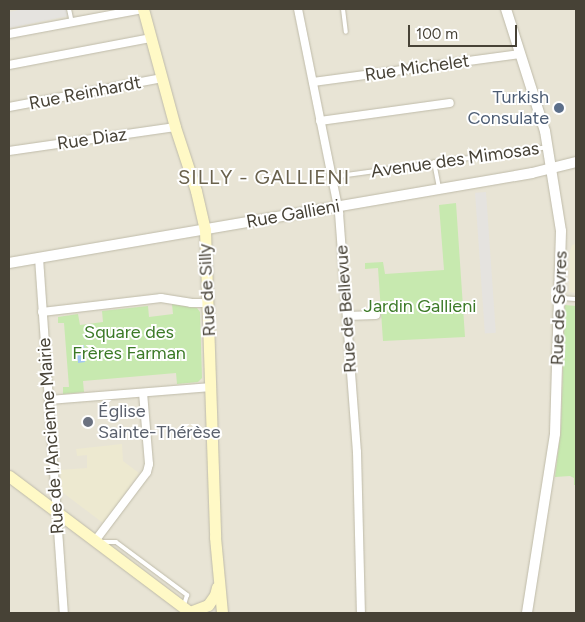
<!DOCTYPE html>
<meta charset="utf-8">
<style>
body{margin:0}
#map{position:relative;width:585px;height:622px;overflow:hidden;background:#f4f2e7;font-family:Figtree,sans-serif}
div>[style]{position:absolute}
.residential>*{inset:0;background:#e8e4d5;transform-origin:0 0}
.education>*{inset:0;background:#ede9d0}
.green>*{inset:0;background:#c7e9af}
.parking>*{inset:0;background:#e5e3df;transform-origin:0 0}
.water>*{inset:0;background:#a2c7f2}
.roads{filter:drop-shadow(0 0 1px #bfbba9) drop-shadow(0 0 1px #bfbba9)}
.service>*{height:4px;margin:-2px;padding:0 2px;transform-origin:2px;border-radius:2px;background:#fff}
.minor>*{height:8px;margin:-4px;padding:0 4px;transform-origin:4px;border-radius:4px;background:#fff}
.tertiary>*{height:10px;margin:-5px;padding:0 5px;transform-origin:5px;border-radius:5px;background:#fff}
.secondary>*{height:11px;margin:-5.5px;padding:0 5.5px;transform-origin:5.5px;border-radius:5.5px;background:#fff9c6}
.dots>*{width:14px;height:14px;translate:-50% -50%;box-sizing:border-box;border:2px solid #fff;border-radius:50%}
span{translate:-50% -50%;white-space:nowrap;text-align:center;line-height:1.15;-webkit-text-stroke:4px #fff;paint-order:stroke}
.street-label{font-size:18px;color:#474236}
.service-label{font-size:18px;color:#4e5e75}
.right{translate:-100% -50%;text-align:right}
.park-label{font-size:18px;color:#3c7a27}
.worship-label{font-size:18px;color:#5b616d}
.left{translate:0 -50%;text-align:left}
.quarter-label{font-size:20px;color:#6a624d;letter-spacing:1px}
.frame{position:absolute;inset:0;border:10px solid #474236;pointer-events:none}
.scale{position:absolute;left:408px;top:25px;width:109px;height:22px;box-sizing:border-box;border:2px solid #474236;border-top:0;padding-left:6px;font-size:15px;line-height:18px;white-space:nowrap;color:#474236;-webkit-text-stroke:4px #fff;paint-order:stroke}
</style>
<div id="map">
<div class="residential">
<div style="left:9px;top:9px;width:567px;height:604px"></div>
</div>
<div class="education">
<div style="clip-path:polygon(576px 244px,576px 293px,569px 292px,570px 251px,572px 245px)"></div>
<div style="clip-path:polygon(122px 444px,123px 461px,139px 473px,103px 523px,62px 492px,60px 470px,87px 468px,87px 455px,77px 456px,76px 449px)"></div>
</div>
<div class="green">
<div style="clip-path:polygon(456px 203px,465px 337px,383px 341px,378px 268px,365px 269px,365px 263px,383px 262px,385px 274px,444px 270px,439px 205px)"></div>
<div style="clip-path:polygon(172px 304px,197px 308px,200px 312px,202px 378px,198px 382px,177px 384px,176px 373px,83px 381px,84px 392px,63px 394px,63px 387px,69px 387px,64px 323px,58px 323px,58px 317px,78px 314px,80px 325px,103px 322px,102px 311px,148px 306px,149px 317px,173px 314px)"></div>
<div style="clip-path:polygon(565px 305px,576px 306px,576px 485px,574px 485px,574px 478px,570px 476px,555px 477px,561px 429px)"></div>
</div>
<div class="parking">
<div style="clip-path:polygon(23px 9px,66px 9px,68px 16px,9px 28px,9px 12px)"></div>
<div style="left:486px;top:192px;width:141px;height:11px;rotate:86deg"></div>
</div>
<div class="water">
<div style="clip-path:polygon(84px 345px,85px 362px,78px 363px,78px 360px,72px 358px,72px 351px,77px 349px,77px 346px)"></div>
</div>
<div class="roads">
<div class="service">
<div style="left:69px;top:9px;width:14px;rotate:78deg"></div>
<div style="left:343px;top:9px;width:23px;rotate:83deg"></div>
<div style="left:434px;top:162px;width:25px;rotate:79deg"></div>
<div style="left:332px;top:177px;width:217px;rotate:-7.9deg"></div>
<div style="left:561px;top:298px;width:15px;rotate:4deg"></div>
<div style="left:103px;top:542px;width:13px"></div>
<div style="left:116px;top:542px;width:89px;rotate:36.7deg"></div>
<div style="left:187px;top:595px;width:10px;rotate:107deg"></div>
</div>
<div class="minor">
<div style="left:298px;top:9px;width:208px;rotate:78.6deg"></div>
<div style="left:339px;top:213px;width:240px;rotate:85.7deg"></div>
<div style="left:357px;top:452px;width:161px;rotate:88.6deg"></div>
<div style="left:9px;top:34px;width:136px;rotate:-10.6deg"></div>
<div style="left:9px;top:65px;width:145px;rotate:-10.8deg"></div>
<div style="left:313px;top:82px;width:209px;rotate:-7.7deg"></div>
<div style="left:9px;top:107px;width:156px;rotate:-10.7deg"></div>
<div style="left:320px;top:121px;width:131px;rotate:-7.9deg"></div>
<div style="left:9px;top:151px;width:168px;rotate:-8.2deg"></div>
<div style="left:39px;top:258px;width:356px;rotate:86deg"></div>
<div style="left:42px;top:312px;width:120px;rotate:-6.7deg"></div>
<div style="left:161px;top:298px;width:30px;rotate:9deg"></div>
<div style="left:191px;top:303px;width:17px"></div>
<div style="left:347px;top:316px;width:29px;rotate:-2deg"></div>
<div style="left:49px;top:400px;width:163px;rotate:-4.6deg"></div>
<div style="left:95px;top:541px;width:86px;rotate:-53deg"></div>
<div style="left:147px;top:472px;width:8px;rotate:-76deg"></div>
<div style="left:149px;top:464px;width:71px;rotate:-94.8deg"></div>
</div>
<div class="tertiary">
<div style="left:506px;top:9px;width:128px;rotate:72.3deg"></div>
<div style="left:545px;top:131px;width:101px;rotate:80.9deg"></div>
<div style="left:561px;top:231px;width:203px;rotate:91.7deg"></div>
<div style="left:555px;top:434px;width:181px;rotate:98.9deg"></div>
<div style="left:9px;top:263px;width:531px;rotate:-9.76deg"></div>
<div style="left:532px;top:173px;width:45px;rotate:-14deg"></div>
</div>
<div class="secondary">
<div style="left:143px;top:9px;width:122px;rotate:74.8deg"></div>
<div style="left:175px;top:127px;width:67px;rotate:71.8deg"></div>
<div style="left:196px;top:191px;width:40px;rotate:77deg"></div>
<div style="left:205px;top:230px;width:307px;rotate:88.1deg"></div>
<div style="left:215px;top:537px;width:76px;rotate:84.7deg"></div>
<div style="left:9px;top:476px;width:228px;rotate:37deg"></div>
<div style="left:190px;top:612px;width:19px;rotate:-21deg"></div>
<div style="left:208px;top:605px;width:12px;rotate:-55deg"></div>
<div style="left:215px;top:595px;width:8px;rotate:-76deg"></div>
</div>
</div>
<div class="dots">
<div style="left:559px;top:108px;background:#5c6f8a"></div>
<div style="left:88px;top:422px;background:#6b7280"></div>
</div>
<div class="street-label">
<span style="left:417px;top:68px;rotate:-8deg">Rue Michelet</span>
<span style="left:85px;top:93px;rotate:-11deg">Rue Reinhardt</span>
<span style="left:92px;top:139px;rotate:-8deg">Rue Diaz</span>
<span style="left:455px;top:160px;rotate:-8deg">Avenue des Mimosas</span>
<span style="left:293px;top:214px;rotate:-10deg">Rue Gallieni</span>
<span style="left:207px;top:290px;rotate:-93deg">Rue de Silly</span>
<span style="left:559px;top:308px;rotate:-88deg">Rue de Sèvres</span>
<span style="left:346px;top:309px;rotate:-94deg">Rue de Bellevue</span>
<span style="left:51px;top:436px;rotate:-94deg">Rue de l'Ancienne Mairie</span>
</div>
<div class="service-label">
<span class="right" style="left:549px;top:108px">Turkish<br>Consulate</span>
</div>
<div class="park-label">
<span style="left:420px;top:306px">Jardin Gallieni</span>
<span style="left:129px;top:343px">Square des<br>Frères Farman</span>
</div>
<div class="worship-label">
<span class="left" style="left:98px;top:422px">Église<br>Sainte-Thérèse</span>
</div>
<div class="quarter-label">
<span style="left:264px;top:177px">SILLY - GALLIENI</span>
</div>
<div class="frame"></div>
<div class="scale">100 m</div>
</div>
